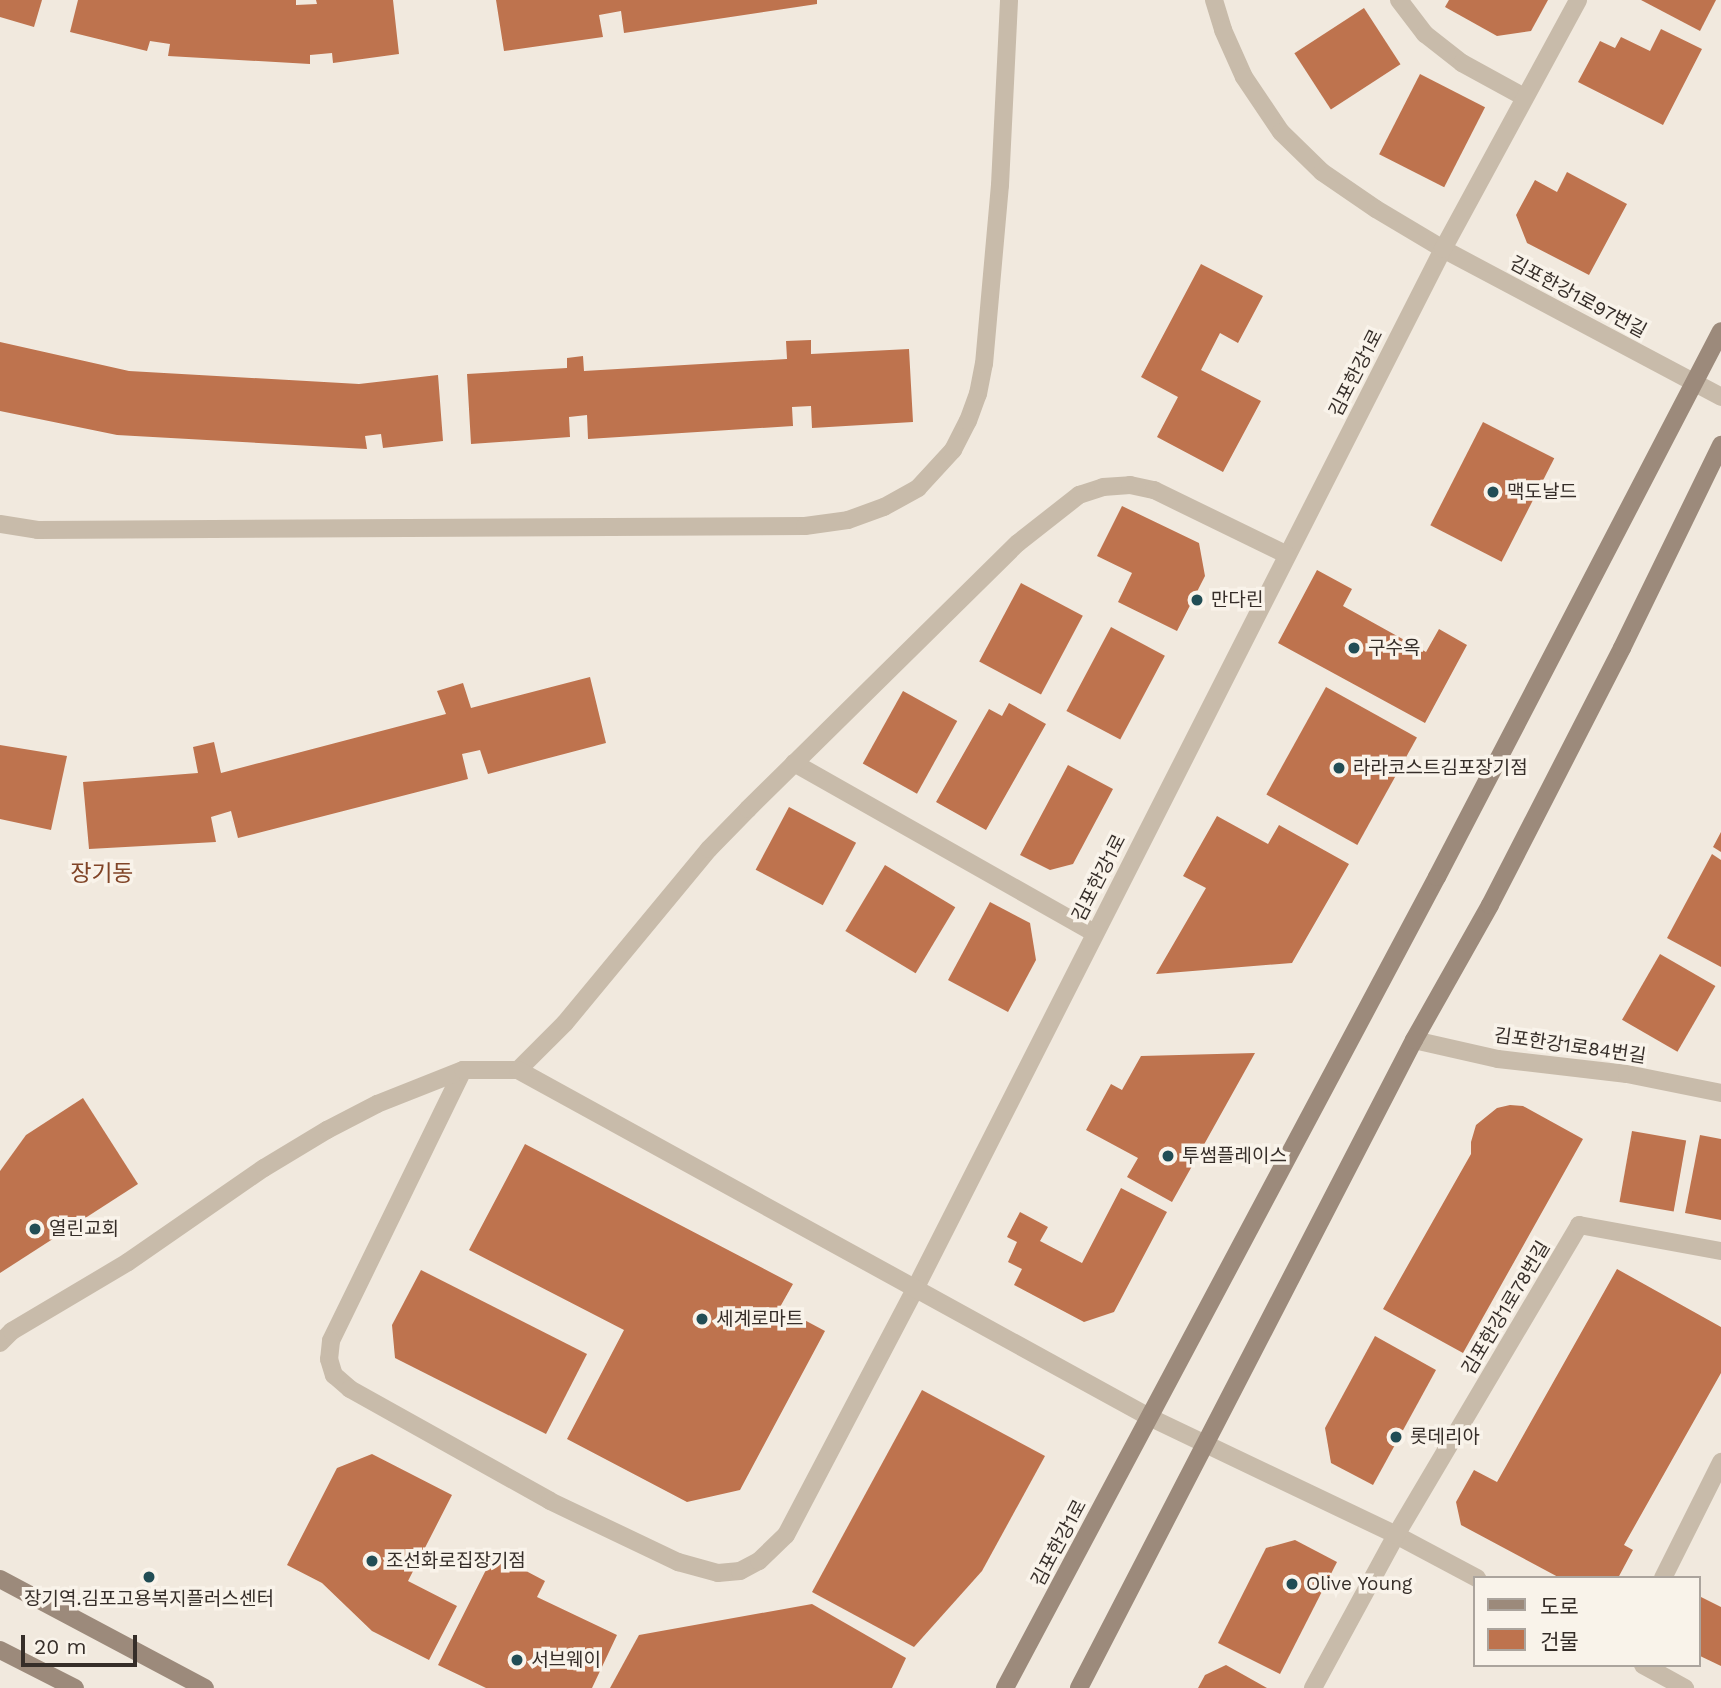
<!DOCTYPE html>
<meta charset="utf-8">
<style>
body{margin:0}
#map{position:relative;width:1721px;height:1688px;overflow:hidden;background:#f1e9de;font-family:"Work Sans","Noto Sans KR",sans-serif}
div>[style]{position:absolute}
.building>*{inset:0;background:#be734e;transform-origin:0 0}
.lane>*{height:18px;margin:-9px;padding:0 9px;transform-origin:9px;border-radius:9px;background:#c8bbaa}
.street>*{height:18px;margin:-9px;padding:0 9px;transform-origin:9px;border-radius:9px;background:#c8bbaa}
.secondary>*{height:18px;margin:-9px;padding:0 9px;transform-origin:9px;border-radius:9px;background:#9c8a7b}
.dots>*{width:19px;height:19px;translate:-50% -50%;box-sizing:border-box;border:4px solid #f9f3ea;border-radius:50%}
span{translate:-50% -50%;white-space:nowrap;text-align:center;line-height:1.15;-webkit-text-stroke:7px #f9f3ea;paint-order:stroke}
.street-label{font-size:19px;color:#362e29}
.poi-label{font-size:19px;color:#362e29}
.left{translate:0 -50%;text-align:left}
.quarter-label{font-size:23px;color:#804427}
.legend{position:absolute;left:1473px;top:1576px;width:228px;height:91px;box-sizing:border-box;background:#f9f3ea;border:2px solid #aba49d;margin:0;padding:9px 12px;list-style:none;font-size:21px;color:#362e29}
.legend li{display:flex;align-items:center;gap:14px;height:35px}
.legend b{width:35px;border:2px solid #aba49d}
.scale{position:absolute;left:21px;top:1635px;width:116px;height:32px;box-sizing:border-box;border:4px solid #362e29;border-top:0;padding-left:9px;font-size:21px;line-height:24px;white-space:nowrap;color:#362e29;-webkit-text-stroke:5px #f9f3ea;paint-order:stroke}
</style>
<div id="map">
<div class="building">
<div style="clip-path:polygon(0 0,42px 0,34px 27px,0 17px)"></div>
<div style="clip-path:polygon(78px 0,296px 0,296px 5px,317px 4px,316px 0,393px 0,399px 54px,333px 63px,332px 53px,310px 55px,310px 64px,168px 56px,170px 44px,150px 41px,147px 51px,70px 32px)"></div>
<div style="clip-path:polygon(496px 0,817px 0,817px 4px,624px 33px,621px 11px,599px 15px,603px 37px,504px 51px)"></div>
<div style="clip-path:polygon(1449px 0,1548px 0,1531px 31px,1497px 36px,1445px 7px)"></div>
<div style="clip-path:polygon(1641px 0,1716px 0,1700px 31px)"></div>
<div style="left:1364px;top:8px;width:67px;height:83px;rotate:57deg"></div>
<div style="clip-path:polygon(1661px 29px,1702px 49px,1663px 125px,1578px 82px,1600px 41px,1615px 48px,1621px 37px,1650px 51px)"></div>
<div style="left:1420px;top:74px;width:73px;height:90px;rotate:27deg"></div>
<div style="clip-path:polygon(1567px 172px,1627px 204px,1589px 275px,1527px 243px,1516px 215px,1535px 180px,1557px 192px)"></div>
<div style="clip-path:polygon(1201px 264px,1263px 296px,1238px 343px,1220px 333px,1201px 370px,1261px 401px,1223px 472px,1157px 437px,1178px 397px,1141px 377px)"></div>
<div style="clip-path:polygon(811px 340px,811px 354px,909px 349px,913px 422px,812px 428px,811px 406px,792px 407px,793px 426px,588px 439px,587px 415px,569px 417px,570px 437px,471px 444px,467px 374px,567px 368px,567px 358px,583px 356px,584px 371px,787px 359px,786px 341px)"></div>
<div style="clip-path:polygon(0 342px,129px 371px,359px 384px,438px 375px,443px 441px,383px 448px,381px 434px,365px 436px,367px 449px,117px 435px,0 411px)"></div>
<div style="left:1483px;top:422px;width:80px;height:116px;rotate:27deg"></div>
<div style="clip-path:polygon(1122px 506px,1199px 543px,1205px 576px,1177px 631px,1118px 602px,1132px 573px,1097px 556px)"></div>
<div style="clip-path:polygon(1317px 570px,1352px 589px,1343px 606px,1426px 652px,1439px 629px,1467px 645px,1425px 723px,1278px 643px)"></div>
<div style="left:1021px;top:583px;width:70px;height:89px;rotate:28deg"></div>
<div style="left:1111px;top:627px;width:61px;height:95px;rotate:28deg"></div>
<div style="clip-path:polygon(590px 677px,606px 743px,488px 774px,480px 750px,462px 754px,468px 779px,238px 838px,231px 811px,211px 817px,216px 842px,89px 849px,83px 782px,198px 773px,193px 747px,214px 742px,221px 773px,446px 714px,437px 691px,463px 683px,471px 708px)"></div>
<div style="left:1326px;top:687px;width:104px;height:123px;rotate:29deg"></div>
<div style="left:903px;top:691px;width:62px;height:83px;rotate:29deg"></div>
<div style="clip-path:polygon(1009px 703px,1046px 724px,986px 830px,936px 802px,989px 709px,1002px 716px)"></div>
<div style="clip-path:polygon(0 745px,67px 756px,51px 830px,0 819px)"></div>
<div style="clip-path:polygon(1068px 765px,1113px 789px,1073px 864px,1050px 870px,1020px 855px)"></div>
<div style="left:789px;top:807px;width:76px;height:71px;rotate:28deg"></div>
<div style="clip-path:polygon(1217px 816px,1268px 844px,1279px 825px,1349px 864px,1292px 963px,1156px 974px,1206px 888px,1183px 876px)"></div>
<div style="clip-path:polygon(1721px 832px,1721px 852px,1713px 847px)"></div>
<div style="clip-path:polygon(1712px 854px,1721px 860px,1721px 967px,1667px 938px)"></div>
<div style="left:885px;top:865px;width:82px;height:77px;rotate:31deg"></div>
<div style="clip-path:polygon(990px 902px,1030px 923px,1036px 960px,1008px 1012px,948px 980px)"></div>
<div style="left:1660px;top:954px;width:64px;height:76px;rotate:30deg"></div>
<div style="clip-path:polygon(1255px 1053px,1172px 1202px,1127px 1177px,1138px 1158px,1086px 1130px,1111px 1084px,1122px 1090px,1141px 1056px)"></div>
<div style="clip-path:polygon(83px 1098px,138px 1184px,0 1273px,0 1171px,26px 1135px)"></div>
<div style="clip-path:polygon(1510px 1105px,1523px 1106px,1583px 1139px,1463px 1353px,1383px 1309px,1471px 1154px,1471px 1142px,1476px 1125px,1497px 1108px)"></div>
<div style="left:1632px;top:1131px;width:55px;height:72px;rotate:10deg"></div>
<div style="clip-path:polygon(1700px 1135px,1721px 1139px,1721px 1220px,1685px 1213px)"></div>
<div style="clip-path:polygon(525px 1144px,793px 1284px,780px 1307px,825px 1331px,740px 1490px,687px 1502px,567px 1439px,624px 1330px,469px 1250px)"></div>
<div style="clip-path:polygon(1121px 1188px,1167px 1212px,1114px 1312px,1084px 1322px,1014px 1285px,1022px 1269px,1008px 1262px,1017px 1242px,1007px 1237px,1020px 1212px,1048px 1227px,1040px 1241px,1082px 1263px)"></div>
<div style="clip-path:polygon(1617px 1269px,1721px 1327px,1721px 1373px,1624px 1545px,1633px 1550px,1618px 1578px,1560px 1578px,1461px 1525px,1456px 1502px,1474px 1470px,1497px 1482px)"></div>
<div style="clip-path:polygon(421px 1270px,587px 1354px,546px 1434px,395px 1358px,392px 1325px)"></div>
<div style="clip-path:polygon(1375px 1336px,1436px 1370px,1373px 1485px,1331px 1463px,1325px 1428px)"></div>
<div style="clip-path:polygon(922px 1390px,1045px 1456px,982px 1571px,914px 1647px,812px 1592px)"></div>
<div style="clip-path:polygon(372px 1454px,452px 1495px,408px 1581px,457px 1606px,429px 1660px,372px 1631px,322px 1583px,287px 1565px,337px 1468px)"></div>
<div style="clip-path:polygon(1295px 1540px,1337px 1562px,1280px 1674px,1218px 1643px,1266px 1548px)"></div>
<div style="clip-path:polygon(494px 1554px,545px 1581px,537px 1597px,617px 1635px,592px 1688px,486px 1688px,438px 1665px)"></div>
<div style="clip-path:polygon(1699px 1596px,1721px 1607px,1721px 1666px,1698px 1655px)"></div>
<div style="clip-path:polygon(812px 1604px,906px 1658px,892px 1688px,610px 1688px,639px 1635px)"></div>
<div style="clip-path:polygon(1226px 1665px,1267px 1688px,1198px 1688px,1205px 1675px)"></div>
</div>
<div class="lane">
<div style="left:0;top:524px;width:38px;rotate:9deg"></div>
<div style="left:38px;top:530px;width:767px;rotate:-0.3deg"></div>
<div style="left:805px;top:526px;width:43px;rotate:-7.9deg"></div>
<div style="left:848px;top:520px;width:38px;rotate:-20deg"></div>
<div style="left:884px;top:507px;width:39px;rotate:-29deg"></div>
<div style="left:918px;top:488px;width:52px;rotate:-47.4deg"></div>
<div style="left:953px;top:450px;width:33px;rotate:-63deg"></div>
<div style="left:968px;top:421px;width:29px;rotate:-70deg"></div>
<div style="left:978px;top:394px;width:31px;rotate:-79deg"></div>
<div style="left:984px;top:364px;width:180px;rotate:-84.9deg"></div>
<div style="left:1000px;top:185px;width:185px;rotate:-87.2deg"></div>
</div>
<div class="street">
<div style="left:1214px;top:0;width:31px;rotate:73deg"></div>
<div style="left:1223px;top:30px;width:51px;rotate:65.9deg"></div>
<div style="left:1244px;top:77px;width:66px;rotate:56.1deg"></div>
<div style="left:1281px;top:132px;width:57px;rotate:44.3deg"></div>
<div style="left:1322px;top:172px;width:65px;rotate:34.4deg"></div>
<div style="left:1376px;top:209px;width:78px;rotate:30.8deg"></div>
<div style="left:1443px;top:249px;width:315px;rotate:28deg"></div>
<div style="left:1399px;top:0;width:43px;rotate:52.6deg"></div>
<div style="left:1425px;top:34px;width:47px;rotate:38.1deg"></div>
<div style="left:1462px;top:63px;width:71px;rotate:28.7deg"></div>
<div style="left:794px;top:763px;width:345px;rotate:29.5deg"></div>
<div style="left:1414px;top:1040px;width:86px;rotate:12.7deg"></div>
<div style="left:1498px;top:1059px;width:130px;rotate:6.6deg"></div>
<div style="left:1627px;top:1074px;width:96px;rotate:11.4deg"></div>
<div style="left:463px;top:1070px;width:301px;rotate:116deg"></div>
<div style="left:331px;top:1341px;width:18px;rotate:96deg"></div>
<div style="left:329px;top:1359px;width:17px;rotate:73deg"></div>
<div style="left:334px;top:1375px;width:21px;rotate:41deg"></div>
<div style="left:350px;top:1389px;width:229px;rotate:29.2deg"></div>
<div style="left:550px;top:1501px;width:142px;rotate:25.5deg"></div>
<div style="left:678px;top:1562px;width:41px;rotate:15.4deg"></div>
<div style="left:718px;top:1573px;width:22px;rotate:-5deg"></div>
<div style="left:740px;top:1571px;width:21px;rotate:-28deg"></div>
<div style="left:759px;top:1561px;width:37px;rotate:-44deg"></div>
<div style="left:786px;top:1535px;width:278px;rotate:-62.3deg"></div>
<div style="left:915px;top:1289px;width:1166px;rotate:-63.08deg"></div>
<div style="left:1443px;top:249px;width:283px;rotate:-61.5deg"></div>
<div style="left:518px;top:1070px;width:66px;rotate:-45deg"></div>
<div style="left:565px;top:1023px;width:226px;rotate:-50.4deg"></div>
<div style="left:709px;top:849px;width:56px;rotate:-45.7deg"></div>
<div style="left:748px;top:809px;width:379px;rotate:-44.6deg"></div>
<div style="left:1018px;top:543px;width:78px;rotate:-38.2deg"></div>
<div style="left:1079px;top:495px;width:25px;rotate:-18deg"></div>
<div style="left:1103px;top:487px;width:27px;rotate:-4deg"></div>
<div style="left:1130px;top:485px;width:25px;rotate:12deg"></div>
<div style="left:1154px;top:490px;width:148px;rotate:26deg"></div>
<div style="left:0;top:1343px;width:17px;rotate:-45deg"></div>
<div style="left:12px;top:1331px;width:135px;rotate:-30.7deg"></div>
<div style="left:128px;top:1262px;width:165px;rotate:-34.7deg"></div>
<div style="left:264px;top:1168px;width:74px;rotate:-31.1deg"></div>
<div style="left:327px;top:1130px;width:56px;rotate:-27.5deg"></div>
<div style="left:377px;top:1104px;width:92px;rotate:-21.6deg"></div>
<div style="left:463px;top:1070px;width:55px"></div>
<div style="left:518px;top:1070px;width:720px;rotate:28.81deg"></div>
<div style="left:1149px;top:1417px;width:274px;rotate:25.5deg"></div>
<div style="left:1396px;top:1535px;width:92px;rotate:28deg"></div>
<div style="left:1663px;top:1578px;width:130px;rotate:-63.4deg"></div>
<div style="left:1643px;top:1665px;width:48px;rotate:28.7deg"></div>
<div style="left:1313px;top:1688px;width:174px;rotate:-61.5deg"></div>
<div style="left:1396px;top:1535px;width:360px;rotate:-59.4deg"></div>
<div style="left:1579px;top:1225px;width:144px;rotate:10.4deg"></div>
</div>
<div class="secondary">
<div style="left:0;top:1579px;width:232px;rotate:28deg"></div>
<div style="left:0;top:1650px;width:84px;rotate:26.9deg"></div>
<div style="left:1005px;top:1688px;width:919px;rotate:-61.96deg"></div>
<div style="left:1437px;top:877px;width:615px;rotate:-62.52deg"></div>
<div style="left:1079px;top:1688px;width:729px;rotate:-62.66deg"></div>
<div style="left:1414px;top:1040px;width:155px;rotate:-60.6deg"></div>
<div style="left:1490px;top:905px;width:289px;rotate:-62.8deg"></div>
<div style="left:1622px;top:648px;width:226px;rotate:-64deg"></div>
</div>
<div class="dots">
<div style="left:1493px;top:492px;background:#214d55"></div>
<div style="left:1197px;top:600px;background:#214d55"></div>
<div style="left:1354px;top:648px;background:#214d55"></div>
<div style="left:1339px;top:768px;background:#214d55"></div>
<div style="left:1168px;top:1156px;background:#214d55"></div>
<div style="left:35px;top:1229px;background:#214d55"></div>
<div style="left:702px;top:1319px;background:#214d55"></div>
<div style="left:1396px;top:1437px;background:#214d55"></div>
<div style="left:372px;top:1561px;background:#214d55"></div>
<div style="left:149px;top:1577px;background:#214d55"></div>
<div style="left:1292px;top:1584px;background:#214d55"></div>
<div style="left:517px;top:1660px;background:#214d55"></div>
</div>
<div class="street-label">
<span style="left:1578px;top:297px;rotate:28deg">김포한강1로97번길</span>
<span style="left:1356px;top:373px;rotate:-63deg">김포한강1로</span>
<span style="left:1099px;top:878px;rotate:-63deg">김포한강1로</span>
<span style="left:1570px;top:1046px;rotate:8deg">김포한강1로84번길</span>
<span style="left:1506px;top:1308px;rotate:-59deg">김포한강1로78번길</span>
<span style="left:1059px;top:1543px;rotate:-62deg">김포한강1로</span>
</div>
<div class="poi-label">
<span class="left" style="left:1507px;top:492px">맥도날드</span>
<span class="left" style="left:1211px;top:600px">만다린</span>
<span class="left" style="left:1368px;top:648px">구수옥</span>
<span class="left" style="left:1353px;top:768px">라라코스트김포장기점</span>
<span class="left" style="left:1182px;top:1156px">투썸플레이스</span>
<span class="left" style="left:49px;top:1229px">열린교회</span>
<span class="left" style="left:716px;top:1319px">세계로마트</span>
<span class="left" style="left:1410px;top:1437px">롯데리아</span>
<span class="left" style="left:386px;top:1561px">조선화로집장기점</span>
<span class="left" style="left:1306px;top:1584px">Olive Young</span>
<span style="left:149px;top:1599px">장기역.김포고용복지플러스센터</span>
<span class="left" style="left:531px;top:1660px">서브웨이</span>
</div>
<div class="quarter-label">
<span style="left:102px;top:874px">장기동</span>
</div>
<ul class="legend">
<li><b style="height:9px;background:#9c8a7b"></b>도로</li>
<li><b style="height:19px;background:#be734e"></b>건물</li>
</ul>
<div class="scale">20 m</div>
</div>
